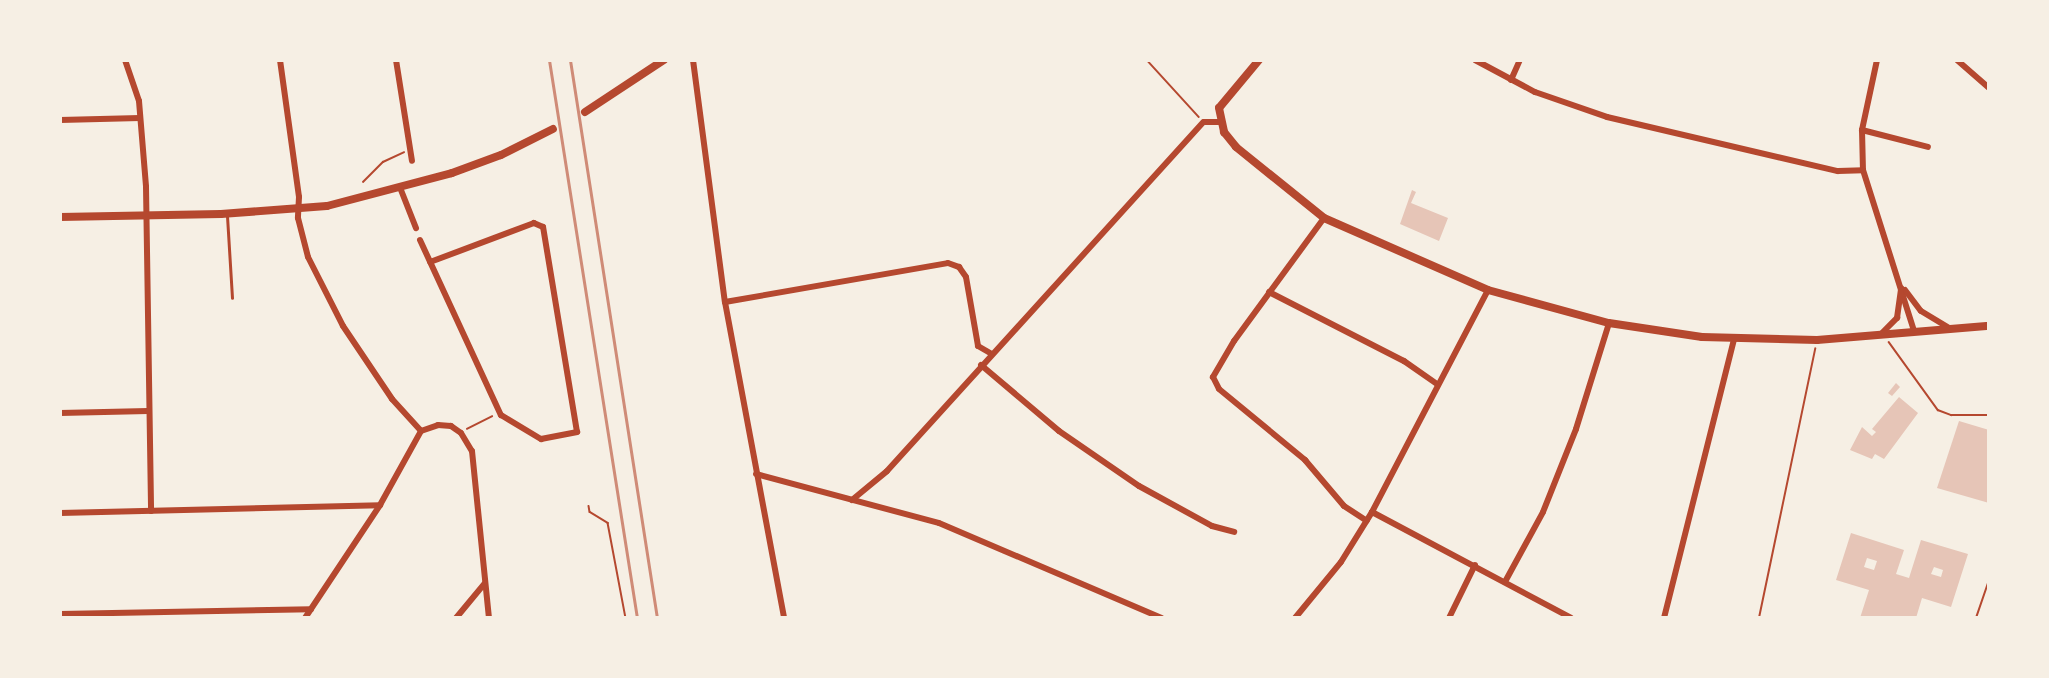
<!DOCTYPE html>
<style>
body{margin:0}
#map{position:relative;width:2049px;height:678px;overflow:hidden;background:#f6efe4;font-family:Poppins,sans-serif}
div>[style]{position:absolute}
.building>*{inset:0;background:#e6c5b7}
.path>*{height:1.5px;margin:-0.75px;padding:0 0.75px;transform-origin:0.75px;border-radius:0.75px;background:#b5482f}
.service>*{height:3px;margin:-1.5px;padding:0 1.5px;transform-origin:1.5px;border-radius:1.5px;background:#b5482f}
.minor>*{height:6px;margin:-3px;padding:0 3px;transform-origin:3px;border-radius:3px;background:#b5482f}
.tertiary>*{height:8px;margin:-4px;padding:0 4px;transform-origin:4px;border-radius:4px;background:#b5482f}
.rail>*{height:3px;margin:-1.5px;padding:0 1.5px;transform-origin:1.5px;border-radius:1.5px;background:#cf8b77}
span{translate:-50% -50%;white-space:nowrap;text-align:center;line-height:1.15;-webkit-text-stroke:5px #f6efe4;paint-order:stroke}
.frame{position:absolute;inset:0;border:62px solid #f6efe4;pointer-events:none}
</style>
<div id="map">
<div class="building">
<div style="clip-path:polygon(1412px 190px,1416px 192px,1411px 203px,1448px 218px,1439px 241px,1400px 224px)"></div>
<div style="clip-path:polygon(1896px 383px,1900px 387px,1892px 396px,1888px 393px)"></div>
<div style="clip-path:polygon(1899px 397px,1918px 413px,1884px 459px,1875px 454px,1872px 459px,1850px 450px,1862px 427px,1872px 436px,1876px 432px,1872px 429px)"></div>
<div style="clip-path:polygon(1959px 421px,1989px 430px,1989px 503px,1937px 488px)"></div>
<div style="clip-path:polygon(evenodd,1851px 533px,1904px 550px,1896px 574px,1909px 578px,1921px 540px,1968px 554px,1951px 607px,1922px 598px,1916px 618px,1860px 618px,1869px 590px,1836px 580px,1851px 533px,1867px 558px,1877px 561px,1874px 570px,1864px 567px,1867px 558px,1851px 533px,1934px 567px,1943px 570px,1941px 577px,1931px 574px,1934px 567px)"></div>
</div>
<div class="path">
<div style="left:1147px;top:60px;width:77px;rotate:47.6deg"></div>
<div style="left:363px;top:182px;width:28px;rotate:-45deg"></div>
<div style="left:383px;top:162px;width:23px;rotate:-25deg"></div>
<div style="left:1889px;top:342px;width:84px;rotate:54.2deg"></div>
<div style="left:1938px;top:410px;width:14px;rotate:21deg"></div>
<div style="left:1951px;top:415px;width:38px"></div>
<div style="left:467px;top:429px;width:28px;rotate:-27deg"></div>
<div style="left:589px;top:506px;width:6px;rotate:81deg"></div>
<div style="left:590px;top:512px;width:21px;rotate:31deg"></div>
<div style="left:608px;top:523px;width:97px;rotate:79.3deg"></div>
<div style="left:1759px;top:618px;width:275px;rotate:-78.2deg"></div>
<div style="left:1976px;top:618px;width:39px;rotate:-71deg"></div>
</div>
<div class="service">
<div style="left:227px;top:216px;width:82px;rotate:86.5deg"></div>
</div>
<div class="minor">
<div style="left:125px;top:60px;width:43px;rotate:71.1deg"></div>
<div style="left:139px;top:101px;width:86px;rotate:85.3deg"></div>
<div style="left:146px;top:187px;width:324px;rotate:89.1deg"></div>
<div style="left:280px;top:60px;width:138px;rotate:82.1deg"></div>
<div style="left:299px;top:197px;width:21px;rotate:93deg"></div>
<div style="left:298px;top:218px;width:40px;rotate:75.6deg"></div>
<div style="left:308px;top:257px;width:77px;rotate:63.1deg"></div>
<div style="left:343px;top:326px;width:88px;rotate:56.1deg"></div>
<div style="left:392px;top:399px;width:43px;rotate:47.8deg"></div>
<div style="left:396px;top:60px;width:102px;rotate:81deg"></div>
<div style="left:693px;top:60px;width:244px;rotate:82.5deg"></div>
<div style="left:725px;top:302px;width:321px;rotate:79.4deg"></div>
<div style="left:1475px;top:60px;width:68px;rotate:28.1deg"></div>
<div style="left:1535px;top:92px;width:76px;rotate:19.1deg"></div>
<div style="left:1607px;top:117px;width:237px;rotate:13.2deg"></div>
<div style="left:1838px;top:171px;width:25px;rotate:-2deg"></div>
<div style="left:1877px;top:60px;width:72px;rotate:102.1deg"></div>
<div style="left:1862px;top:130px;width:40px;rotate:88.6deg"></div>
<div style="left:1863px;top:170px;width:169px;rotate:72.4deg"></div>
<div style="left:1957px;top:60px;width:43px;rotate:41.2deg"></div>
<div style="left:1511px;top:80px;width:22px;rotate:-66deg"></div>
<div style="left:60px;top:120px;width:80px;rotate:-1.4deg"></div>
<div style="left:1862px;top:130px;width:68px;rotate:14.4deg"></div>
<div style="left:401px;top:190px;width:41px;rotate:68.5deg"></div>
<div style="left:1324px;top:218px;width:152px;rotate:126.2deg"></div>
<div style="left:1234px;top:341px;width:42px;rotate:120.3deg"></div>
<div style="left:1213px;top:377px;width:13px;rotate:63deg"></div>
<div style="left:1219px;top:389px;width:112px;rotate:39.5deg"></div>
<div style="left:1305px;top:460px;width:60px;rotate:49.7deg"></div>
<div style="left:1344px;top:506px;width:27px;rotate:33deg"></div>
<div style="left:420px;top:240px;width:193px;rotate:65.2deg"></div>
<div style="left:501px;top:415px;width:47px;rotate:31deg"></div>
<div style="left:541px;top:439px;width:37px;rotate:-11deg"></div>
<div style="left:577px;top:432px;width:208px;rotate:-99.4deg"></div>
<div style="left:543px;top:227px;width:10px;rotate:-156deg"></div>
<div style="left:534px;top:223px;width:111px;rotate:159.4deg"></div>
<div style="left:1905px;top:290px;width:26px;rotate:53deg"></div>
<div style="left:1921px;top:311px;width:31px;rotate:31deg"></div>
<div style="left:1269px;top:292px;width:152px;rotate:27.1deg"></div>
<div style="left:1404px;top:361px;width:40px;rotate:34.9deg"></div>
<div style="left:725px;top:302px;width:226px;rotate:-9.9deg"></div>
<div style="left:948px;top:263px;width:12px;rotate:20deg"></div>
<div style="left:959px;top:267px;width:12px;rotate:55deg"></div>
<div style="left:966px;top:277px;width:70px;rotate:80.1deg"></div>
<div style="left:978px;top:346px;width:14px;rotate:30deg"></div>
<div style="left:1881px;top:334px;width:23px;rotate:-45deg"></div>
<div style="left:1897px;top:318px;width:30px;rotate:-82deg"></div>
<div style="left:981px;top:365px;width:102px;rotate:40.2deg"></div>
<div style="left:1059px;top:431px;width:97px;rotate:34.5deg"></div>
<div style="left:1139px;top:486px;width:83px;rotate:28.7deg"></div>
<div style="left:1212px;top:526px;width:23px;rotate:15deg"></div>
<div style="left:60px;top:413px;width:88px;rotate:-1.3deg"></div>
<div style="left:421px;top:431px;width:18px;rotate:-19deg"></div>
<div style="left:438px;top:425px;width:13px;rotate:4deg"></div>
<div style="left:451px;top:426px;width:12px;rotate:35deg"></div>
<div style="left:461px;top:433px;width:21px;rotate:59deg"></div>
<div style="left:472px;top:451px;width:168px;rotate:84.2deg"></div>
<div style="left:756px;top:474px;width:189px;rotate:15deg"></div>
<div style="left:939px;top:523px;width:242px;rotate:23.1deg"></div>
<div style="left:852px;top:500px;width:45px;rotate:-39.6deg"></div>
<div style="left:887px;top:471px;width:471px;rotate:-47.8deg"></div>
<div style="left:1204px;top:122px;width:16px"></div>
<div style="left:1372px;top:512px;width:225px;rotate:28deg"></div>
<div style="left:60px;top:513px;width:320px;rotate:-1.4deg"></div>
<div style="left:1506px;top:580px;width:77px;rotate:-61.4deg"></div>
<div style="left:1543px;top:512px;width:89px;rotate:-68.3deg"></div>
<div style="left:1576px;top:429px;width:111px;rotate:-72.7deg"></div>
<div style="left:60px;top:614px;width:251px;rotate:-1.1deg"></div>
<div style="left:305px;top:618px;width:136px;rotate:-56.4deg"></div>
<div style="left:380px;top:505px;width:85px;rotate:-61deg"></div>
<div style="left:456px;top:618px;width:45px;rotate:-50.4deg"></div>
<div style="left:1295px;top:618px;width:72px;rotate:-50.6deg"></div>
<div style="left:1341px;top:562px;width:59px;rotate:-58.2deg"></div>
<div style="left:1372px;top:512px;width:250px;rotate:-62.4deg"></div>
<div style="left:1449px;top:618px;width:59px;rotate:-63.9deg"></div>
<div style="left:1664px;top:618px;width:288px;rotate:-75.9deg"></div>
</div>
<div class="tertiary">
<div style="left:1259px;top:60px;width:62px;rotate:129.8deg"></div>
<div style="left:1219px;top:108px;width:25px;rotate:78deg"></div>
<div style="left:1224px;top:132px;width:19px;rotate:51deg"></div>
<div style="left:1236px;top:147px;width:113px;rotate:38.9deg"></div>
<div style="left:1324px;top:218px;width:179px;rotate:23.7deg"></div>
<div style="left:1488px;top:290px;width:125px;rotate:15.3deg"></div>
<div style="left:1609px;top:323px;width:94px;rotate:8.6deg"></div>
<div style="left:1702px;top:337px;width:115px;rotate:1.5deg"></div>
<div style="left:1817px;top:340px;width:173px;rotate:-4.7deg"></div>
<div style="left:585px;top:112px;width:95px;rotate:-33.4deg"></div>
<div style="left:60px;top:217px;width:161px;rotate:-1.1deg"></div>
<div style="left:221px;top:214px;width:106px;rotate:-4.3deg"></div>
<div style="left:327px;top:206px;width:129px;rotate:-14.8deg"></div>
<div style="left:452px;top:173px;width:52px;rotate:-20.2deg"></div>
<div style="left:501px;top:155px;width:58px;rotate:-26.6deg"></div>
</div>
<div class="rail">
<div style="left:549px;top:60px;width:565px;rotate:81.04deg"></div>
<div style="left:570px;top:60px;width:565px;rotate:81.14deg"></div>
</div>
<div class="frame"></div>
</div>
